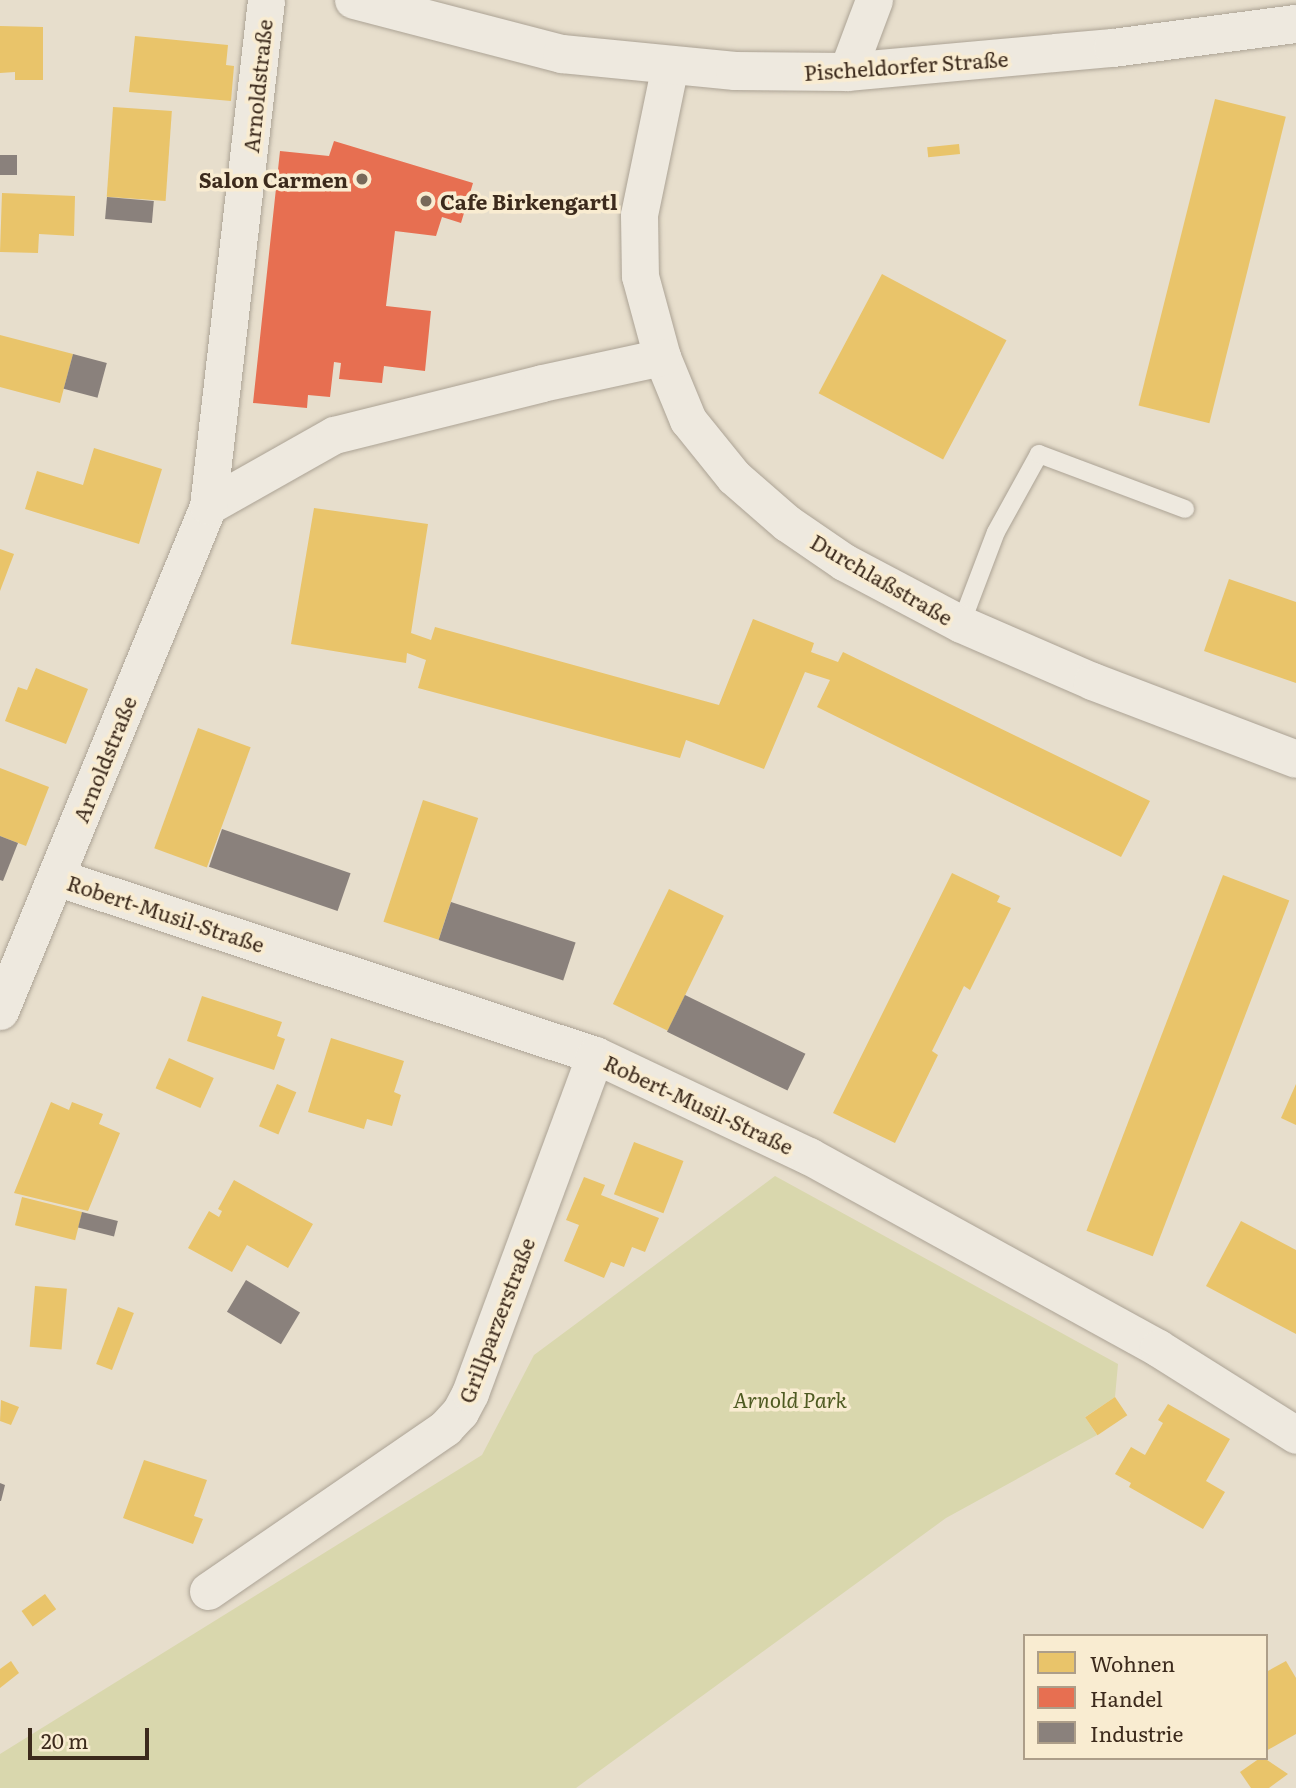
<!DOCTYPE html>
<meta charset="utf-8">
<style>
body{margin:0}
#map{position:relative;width:1296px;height:1788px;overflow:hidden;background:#e7decc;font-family:Literata,serif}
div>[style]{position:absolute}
.green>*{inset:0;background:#d9d7ad}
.homes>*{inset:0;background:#e9c46a;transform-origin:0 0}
.shops>*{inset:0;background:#e76f51}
.industry>*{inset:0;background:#8a817c;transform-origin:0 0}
.roads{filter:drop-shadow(0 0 2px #aca395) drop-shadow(0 0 2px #aca395)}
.service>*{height:18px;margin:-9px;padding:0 9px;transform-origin:9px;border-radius:9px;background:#eee9df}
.minor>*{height:37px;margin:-18.5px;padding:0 18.5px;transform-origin:18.5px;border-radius:18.5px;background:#eee9df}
.secondary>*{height:38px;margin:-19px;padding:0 19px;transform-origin:19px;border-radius:19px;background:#eee9df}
.dots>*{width:19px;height:19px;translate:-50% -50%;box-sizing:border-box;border:4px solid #f9ecd1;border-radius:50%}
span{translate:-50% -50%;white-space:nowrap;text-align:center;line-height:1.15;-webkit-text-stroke:7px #f9ecd1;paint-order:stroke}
.street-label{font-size:21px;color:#3c2a1c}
.poi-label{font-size:21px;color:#3c2a1c;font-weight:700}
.right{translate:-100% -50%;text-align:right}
.left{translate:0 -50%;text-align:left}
.park-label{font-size:21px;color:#4e5a21;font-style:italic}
.legend{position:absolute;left:1023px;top:1634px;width:245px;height:126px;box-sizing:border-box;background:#f9ecd1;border:2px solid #ad9e89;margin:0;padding:9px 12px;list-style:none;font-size:21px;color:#3c2a1c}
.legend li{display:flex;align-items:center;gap:14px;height:35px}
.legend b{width:35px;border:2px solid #ad9e89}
.scale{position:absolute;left:28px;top:1728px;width:121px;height:32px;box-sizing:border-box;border:4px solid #3c2a1c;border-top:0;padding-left:9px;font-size:21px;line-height:24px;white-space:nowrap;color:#3c2a1c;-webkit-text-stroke:5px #f9ecd1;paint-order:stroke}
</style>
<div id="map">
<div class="green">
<div style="clip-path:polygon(775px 1176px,1118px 1364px,1115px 1397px,1085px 1417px,1097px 1435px,946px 1518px,576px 1788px,0 1788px,0 1754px,482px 1455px,534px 1355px)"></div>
</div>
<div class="homes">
<div style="clip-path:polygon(0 26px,43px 27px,43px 80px,15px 80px,15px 72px,0 73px)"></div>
<div style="clip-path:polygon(135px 36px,228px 45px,226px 65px,234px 66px,231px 101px,129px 92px)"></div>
<div style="left:1215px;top:99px;width:73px;height:316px;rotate:14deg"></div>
<div style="left:113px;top:107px;width:59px;height:90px;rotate:4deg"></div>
<div style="left:959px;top:144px;width:10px;height:32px;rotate:84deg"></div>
<div style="clip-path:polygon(2px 193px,75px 196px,74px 236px,39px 234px,38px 253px,0 252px)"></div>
<div style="left:882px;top:274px;width:141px;height:135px;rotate:28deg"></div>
<div style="clip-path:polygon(0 335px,73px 354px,60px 403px,0 387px)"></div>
<div style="clip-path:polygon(94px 448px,162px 469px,139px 544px,25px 509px,37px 471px,83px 485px)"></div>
<div style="clip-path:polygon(314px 508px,428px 524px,411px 633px,431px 640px,435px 627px,719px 705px,753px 619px,814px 643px,811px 652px,838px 662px,843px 652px,1150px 801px,1121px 857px,817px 707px,830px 680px,805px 672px,764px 769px,686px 740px,680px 758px,418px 688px,426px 660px,407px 653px,406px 663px,291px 644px)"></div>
<div style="clip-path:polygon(0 549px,14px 554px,0 591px)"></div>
<div style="clip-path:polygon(1229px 579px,1296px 602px,1296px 683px,1204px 651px)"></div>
<div style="clip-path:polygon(36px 668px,88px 689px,66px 744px,5px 721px,18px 687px,27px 690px)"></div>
<div style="left:198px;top:728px;width:56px;height:128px;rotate:20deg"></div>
<div style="clip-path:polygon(0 768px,49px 787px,26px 846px,0 836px)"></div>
<div style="left:423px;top:800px;width:58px;height:128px;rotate:18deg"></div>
<div style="clip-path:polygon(952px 873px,1000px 896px,997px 902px,1011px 908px,970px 990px,964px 986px,932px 1051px,938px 1055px,895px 1143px,833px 1113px)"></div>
<div style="left:1223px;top:875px;width:71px;height:381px;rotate:21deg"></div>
<div style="left:669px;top:889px;width:61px;height:128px;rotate:26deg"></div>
<div style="clip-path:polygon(202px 996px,282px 1022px,277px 1036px,285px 1039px,274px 1070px,187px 1041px)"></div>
<div style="clip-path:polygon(331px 1038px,404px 1061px,394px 1092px,401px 1095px,392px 1126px,367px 1119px,364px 1129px,308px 1112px)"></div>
<div style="left:169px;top:1058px;width:49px;height:33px;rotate:24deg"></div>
<div style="left:277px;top:1084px;width:21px;height:46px;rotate:23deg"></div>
<div style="clip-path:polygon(1296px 1084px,1296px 1125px,1281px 1118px)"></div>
<div style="clip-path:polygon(51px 1102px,69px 1110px,72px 1102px,103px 1114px,99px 1124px,120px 1133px,88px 1211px,14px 1193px)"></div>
<div style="left:634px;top:1142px;width:53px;height:56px;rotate:21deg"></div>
<div style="clip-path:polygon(584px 1177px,605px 1185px,601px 1195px,659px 1218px,645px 1252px,632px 1247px,624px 1267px,611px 1262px,604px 1278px,564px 1261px,579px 1225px,566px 1220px)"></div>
<div style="clip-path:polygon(234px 1180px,313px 1224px,288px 1268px,247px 1245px,232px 1272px,188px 1248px,209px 1211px,219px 1217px,222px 1211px,218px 1209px)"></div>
<div style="left:22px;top:1197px;width:62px;height:29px;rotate:14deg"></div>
<div style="clip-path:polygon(1241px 1221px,1296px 1250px,1296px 1334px,1206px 1286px)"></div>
<div style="left:35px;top:1286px;width:32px;height:61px;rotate:5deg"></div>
<div style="left:118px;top:1307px;width:17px;height:61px;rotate:21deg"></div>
<div style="left:1115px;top:1397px;width:22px;height:36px;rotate:56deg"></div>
<div style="clip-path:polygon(1px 1400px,19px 1407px,11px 1425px,0 1421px)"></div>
<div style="clip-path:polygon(1168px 1404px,1230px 1439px,1206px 1481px,1225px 1492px,1203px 1529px,1129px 1487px,1131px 1483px,1115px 1474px,1131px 1447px,1145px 1455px,1163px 1423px,1158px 1420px)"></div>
<div style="clip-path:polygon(144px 1460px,207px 1480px,194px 1516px,203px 1519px,193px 1544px,123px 1518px)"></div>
<div style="left:45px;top:1594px;width:19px;height:29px;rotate:54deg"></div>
<div style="clip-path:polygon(11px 1661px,19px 1673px,0 1688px,0 1669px)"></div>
<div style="clip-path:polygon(1286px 1661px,1296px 1678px,1296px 1734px,1266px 1751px,1266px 1672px)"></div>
<div style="clip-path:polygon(1260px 1758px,1264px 1758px,1288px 1774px,1269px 1788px,1251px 1788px,1240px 1772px)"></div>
</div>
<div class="shops">
<div style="clip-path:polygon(334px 141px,473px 183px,461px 223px,442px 217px,436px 236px,395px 231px,386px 306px,431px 311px,425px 371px,384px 366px,382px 383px,339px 379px,341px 363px,334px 362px,330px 397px,308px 395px,307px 408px,253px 403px,280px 151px,329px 156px)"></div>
</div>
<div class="industry">
<div style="left:0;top:155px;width:17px;height:20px"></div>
<div style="left:107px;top:197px;width:47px;height:22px;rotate:5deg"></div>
<div style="left:73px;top:354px;width:35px;height:36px;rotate:15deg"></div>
<div style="left:222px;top:829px;width:136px;height:40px;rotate:19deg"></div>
<div style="clip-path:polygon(0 836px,18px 843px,3px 881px,0 880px)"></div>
<div style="left:451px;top:902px;width:131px;height:40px;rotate:18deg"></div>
<div style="left:685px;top:995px;width:134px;height:41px;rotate:26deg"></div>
<div style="left:82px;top:1212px;width:37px;height:16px;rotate:14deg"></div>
<div style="left:246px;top:1280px;width:63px;height:37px;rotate:31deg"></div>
<div style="clip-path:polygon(0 1483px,5px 1485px,1px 1501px,0 1501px)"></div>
</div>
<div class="roads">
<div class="service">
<div style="left:961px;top:624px;width:98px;rotate:-69.2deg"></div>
<div style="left:996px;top:532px;width:89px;rotate:-61.1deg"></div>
<div style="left:1039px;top:454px;width:156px;rotate:20.6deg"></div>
</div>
<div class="minor">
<div style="left:670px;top:65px;width:153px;rotate:101.7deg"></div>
<div style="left:639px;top:215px;width:61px;rotate:89.1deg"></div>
<div style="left:640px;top:276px;width:84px;rotate:74.8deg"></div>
<div style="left:662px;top:357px;width:68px;rotate:67.6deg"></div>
<div style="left:688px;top:420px;width:73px;rotate:51.1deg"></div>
<div style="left:734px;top:477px;width:70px;rotate:41deg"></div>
<div style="left:787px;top:523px;width:69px;rotate:34.4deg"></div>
<div style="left:844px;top:562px;width:132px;rotate:27.9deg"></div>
<div style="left:961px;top:624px;width:143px;rotate:23.5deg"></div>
<div style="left:1092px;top:681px;width:218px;rotate:20.9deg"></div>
<div style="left:847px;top:72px;width:77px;rotate:-69.4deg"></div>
<div style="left:208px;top:506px;width:145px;rotate:-29.4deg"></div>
<div style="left:334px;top:435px;width:214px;rotate:-14deg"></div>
<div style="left:542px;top:383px;width:123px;rotate:-12.2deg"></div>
<div style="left:56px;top:877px;width:568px;rotate:18.28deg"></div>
<div style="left:595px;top:1055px;width:237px;rotate:25.3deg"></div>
<div style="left:809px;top:1156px;width:398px;rotate:28.8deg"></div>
<div style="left:1158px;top:1348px;width:163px;rotate:32.2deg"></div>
<div style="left:0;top:1011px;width:546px;rotate:-67.61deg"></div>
<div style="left:208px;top:506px;width:509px;rotate:-83.46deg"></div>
<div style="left:208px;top:1591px;width:288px;rotate:-34.5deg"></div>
<div style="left:445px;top:1428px;width:22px;rotate:-47deg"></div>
<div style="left:460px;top:1412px;width:21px;rotate:-62deg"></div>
<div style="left:470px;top:1393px;width:360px;rotate:-69.7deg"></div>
</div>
<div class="secondary">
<div style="left:354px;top:0;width:215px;rotate:14.6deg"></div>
<div style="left:562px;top:54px;width:174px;rotate:5.6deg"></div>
<div style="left:735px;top:71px;width:112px;rotate:0.5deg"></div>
<div style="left:847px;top:72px;width:267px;rotate:-5.2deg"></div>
<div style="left:1113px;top:48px;width:185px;rotate:-7.5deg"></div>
</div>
</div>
<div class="dots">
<div style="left:362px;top:179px;background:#78695a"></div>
<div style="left:426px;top:201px;background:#78695a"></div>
</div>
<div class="street-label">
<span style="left:906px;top:65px;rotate:-4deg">Pischeldorfer Straße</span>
<span style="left:257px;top:86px;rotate:-84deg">Arnoldstraße</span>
<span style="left:882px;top:579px;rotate:30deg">Durchlaßstraße</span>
<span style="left:104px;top:759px;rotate:-68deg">Arnoldstraße</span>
<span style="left:166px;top:913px;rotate:18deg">Robert-Musil-Straße</span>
<span style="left:699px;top:1104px;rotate:25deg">Robert-Musil-Straße</span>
<span style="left:496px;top:1320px;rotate:-69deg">Grillparzerstraße</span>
</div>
<div class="poi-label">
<span class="right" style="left:348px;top:179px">Salon Carmen</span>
<span class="left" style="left:440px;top:201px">Cafe Birkengartl</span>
</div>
<div class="park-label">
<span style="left:790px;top:1399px">Arnold Park</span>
</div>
<ul class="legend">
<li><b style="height:19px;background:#e9c46a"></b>Wohnen</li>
<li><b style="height:19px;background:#e76f51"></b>Handel</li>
<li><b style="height:19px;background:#8a817c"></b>Industrie</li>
</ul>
<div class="scale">20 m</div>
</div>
